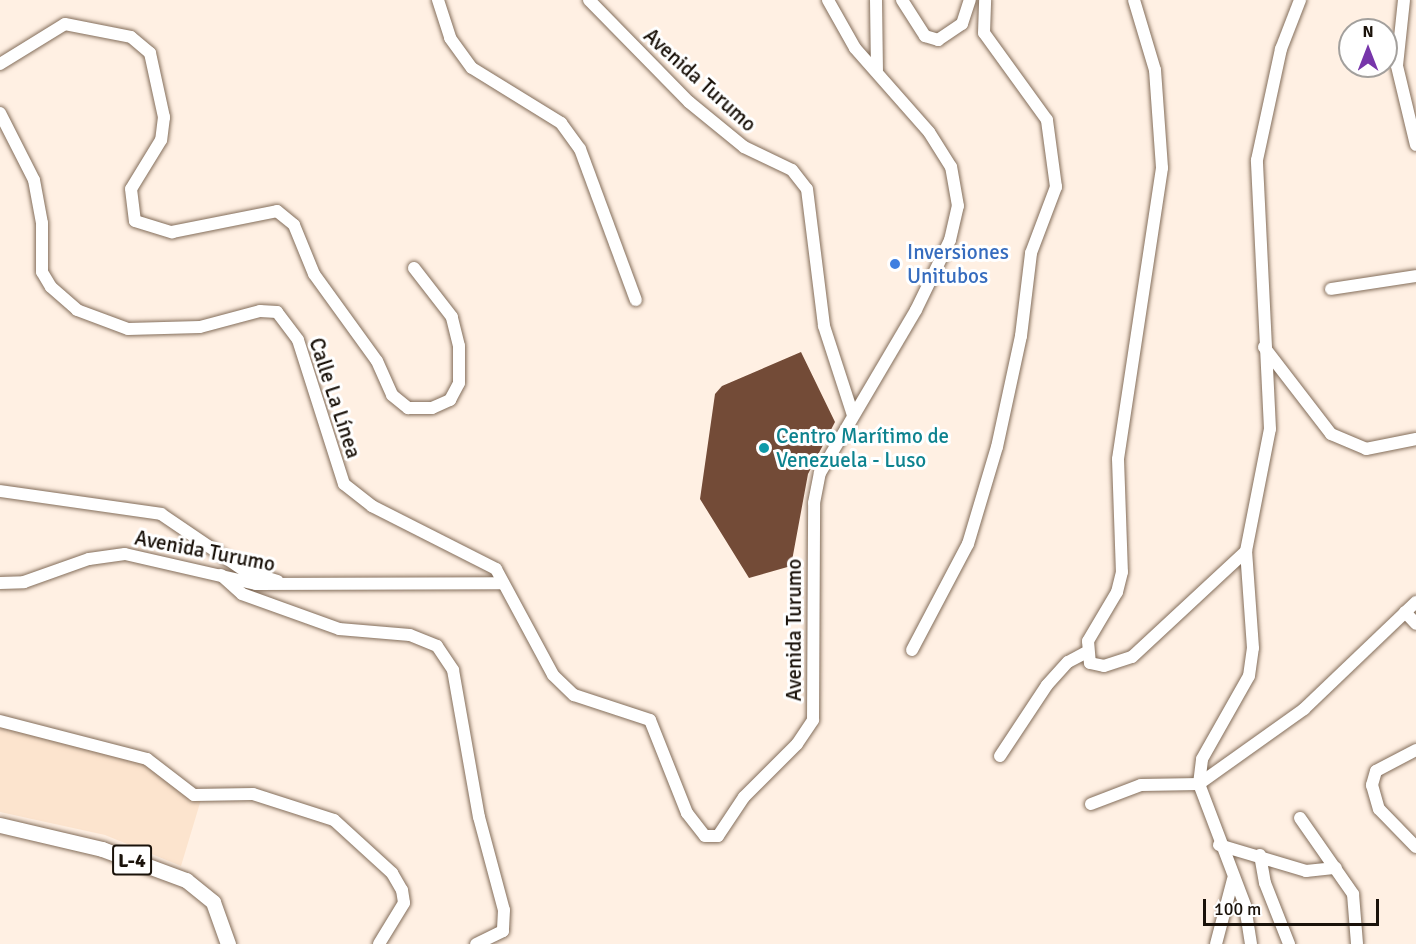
<!DOCTYPE html>
<meta charset="utf-8">
<style>
body{margin:0}
#map{position:relative;width:1416px;height:944px;overflow:hidden;background:#fff0e3;font-family:Signika,sans-serif}
div>[style]{position:absolute}
.built>*{inset:0;background:#fce4ce}
.building>*{inset:0;background:#734b37}
.roads{filter:drop-shadow(0 0 2px #836d5a) drop-shadow(0 0 2px #836d5a)}
.minor>*{height:12px;margin:-6px;padding:0 6px;transform-origin:6px;border-radius:6px;background:#fff}
.major>*{height:15px;margin:-7.5px;padding:0 7.5px;transform-origin:7.5px;border-radius:7.5px;background:#fff}
.dots>*{width:16px;height:16px;translate:-50% -50%;box-sizing:border-box;border:3px solid #fff;border-radius:50%}
span{translate:-50% -50%;white-space:nowrap;text-align:center;line-height:1.15;-webkit-text-stroke:6px #fff;paint-order:stroke}
.shield-label span{padding:2px 4px;background:#fff;border:2px solid;border-radius:4px;-webkit-text-stroke-width:0}
.shield-label{font-size:20px;color:#1a120a;font-weight:700}
.street-label{font-size:21px;color:#1a120a}
.shop-label{font-size:21px;color:#366cbe}
.left{translate:0 -50%;text-align:left}
.culture-label{font-size:21px;color:#0d838f}
.north{position:absolute;left:1338px;top:18px;width:60px;height:60px;box-sizing:border-box;background:#fff;border:2px solid #a3a09d;border-radius:50%;rotate:0deg;font-size:16px;font-weight:700;line-height:24px;text-align:center;color:#1a120a}
.north::after{content:'';display:block;margin:auto;width:21px;height:27px;background:#7736aa;clip-path:polygon(50% 0,100% 100%,50% 72%,0 100%)}
.scale{position:absolute;left:1203px;top:899px;width:176px;height:27px;box-sizing:border-box;border:3px solid #1a120a;border-top:0;padding-left:8px;font-size:18px;line-height:21px;white-space:nowrap;color:#1a120a;-webkit-text-stroke:4px #fff;paint-order:stroke}
</style>
<div id="map">
<div class="built">
<div style="clip-path:polygon(0 724px,113px 747px,203px 793px,181px 866px,105px 835px,0 812px)"></div>
</div>
<div class="building">
<div style="clip-path:polygon(801px 352px,835px 422px,808px 474px,791px 566px,749px 578px,700px 499px,715px 394px,722px 386px)"></div>
</div>
<div class="roads">
<div class="minor">
<div style="left:438px;top:0;width:40px;rotate:72deg"></div>
<div style="left:450px;top:38px;width:37px;rotate:54deg"></div>
<div style="left:472px;top:68px;width:105px;rotate:31.7deg"></div>
<div style="left:561px;top:123px;width:32px;rotate:54deg"></div>
<div style="left:580px;top:149px;width:161px;rotate:69.7deg"></div>
<div style="left:589px;top:0;width:143px;rotate:45.6deg"></div>
<div style="left:689px;top:102px;width:71px;rotate:39.3deg"></div>
<div style="left:744px;top:147px;width:53px;rotate:25.6deg"></div>
<div style="left:792px;top:170px;width:24px;rotate:52deg"></div>
<div style="left:807px;top:189px;width:138px;rotate:82.9deg"></div>
<div style="left:824px;top:326px;width:94px;rotate:72deg"></div>
<div style="left:876px;top:0;width:70px;rotate:89.2deg"></div>
<div style="left:902px;top:0;width:43px;rotate:57.4deg"></div>
<div style="left:925px;top:36px;width:14px;rotate:17deg"></div>
<div style="left:938px;top:40px;width:29px;rotate:-34deg"></div>
<div style="left:962px;top:24px;width:25px;rotate:-72deg"></div>
<div style="left:1134px;top:0;width:73px;rotate:73.3deg"></div>
<div style="left:1155px;top:70px;width:98px;rotate:85.9deg"></div>
<div style="left:1162px;top:168px;width:294px;rotate:98.6deg"></div>
<div style="left:1118px;top:459px;width:113px;rotate:88deg"></div>
<div style="left:1122px;top:572px;width:21px;rotate:104deg"></div>
<div style="left:1117px;top:592px;width:57px;rotate:120.6deg"></div>
<div style="left:1088px;top:641px;width:22px;rotate:85deg"></div>
<div style="left:1090px;top:663px;width:14px;rotate:12deg"></div>
<div style="left:1104px;top:666px;width:29px;rotate:-18deg"></div>
<div style="left:1132px;top:657px;width:156px;rotate:-42.9deg"></div>
<div style="left:1404px;top:0;width:66px;rotate:96.1deg"></div>
<div style="left:1397px;top:66px;width:81px;rotate:76.5deg"></div>
<div style="left:0;top:64px;width:76px;rotate:-31.6deg"></div>
<div style="left:65px;top:24px;width:67px;rotate:11.1deg"></div>
<div style="left:131px;top:37px;width:25px;rotate:40deg"></div>
<div style="left:150px;top:53px;width:66px;rotate:77.7deg"></div>
<div style="left:164px;top:117px;width:23px;rotate:97deg"></div>
<div style="left:161px;top:140px;width:57px;rotate:121.5deg"></div>
<div style="left:131px;top:189px;width:32px;rotate:83deg"></div>
<div style="left:135px;top:221px;width:39px;rotate:17deg"></div>
<div style="left:172px;top:232px;width:107px;rotate:-11.3deg"></div>
<div style="left:277px;top:211px;width:22px;rotate:39deg"></div>
<div style="left:294px;top:225px;width:53px;rotate:67.8deg"></div>
<div style="left:314px;top:274px;width:107px;rotate:54.1deg"></div>
<div style="left:377px;top:361px;width:37px;rotate:66deg"></div>
<div style="left:392px;top:395px;width:21px;rotate:39deg"></div>
<div style="left:408px;top:408px;width:24px"></div>
<div style="left:432px;top:408px;width:20px;rotate:-24deg"></div>
<div style="left:450px;top:400px;width:19px;rotate:-62deg"></div>
<div style="left:459px;top:383px;width:37px;rotate:-90deg"></div>
<div style="left:459px;top:346px;width:30px;rotate:-104deg"></div>
<div style="left:452px;top:317px;width:62px;rotate:-127.8deg"></div>
<div style="left:0;top:113px;width:75px;rotate:63.1deg"></div>
<div style="left:34px;top:180px;width:44px;rotate:79.5deg"></div>
<div style="left:42px;top:223px;width:49px;rotate:90deg"></div>
<div style="left:42px;top:272px;width:17px;rotate:59deg"></div>
<div style="left:51px;top:287px;width:35px;rotate:41deg"></div>
<div style="left:77px;top:310px;width:54px;rotate:20.4deg"></div>
<div style="left:128px;top:329px;width:72px;rotate:-1.6deg"></div>
<div style="left:200px;top:327px;width:62px;rotate:-14.9deg"></div>
<div style="left:260px;top:311px;width:17px;rotate:3deg"></div>
<div style="left:277px;top:312px;width:35px;rotate:53deg"></div>
<div style="left:298px;top:340px;width:151px;rotate:72.3deg"></div>
<div style="left:344px;top:484px;width:36px;rotate:38deg"></div>
<div style="left:372px;top:506px;width:139px;rotate:26.9deg"></div>
<div style="left:496px;top:569px;width:120px;rotate:61.7deg"></div>
<div style="left:553px;top:675px;width:29px;rotate:44deg"></div>
<div style="left:574px;top:695px;width:80px;rotate:18.2deg"></div>
<div style="left:650px;top:720px;width:100px;rotate:68.3deg"></div>
<div style="left:687px;top:813px;width:29px;rotate:52deg"></div>
<div style="left:705px;top:836px;width:13px"></div>
<div style="left:718px;top:836px;width:47px;rotate:-56.3deg"></div>
<div style="left:744px;top:797px;width:75px;rotate:-45deg"></div>
<div style="left:797px;top:744px;width:29px;rotate:-56deg"></div>
<div style="left:813px;top:720px;width:217px;rotate:-89.7deg"></div>
<div style="left:814px;top:503px;width:31px;rotate:-79deg"></div>
<div style="left:820px;top:473px;width:189px;rotate:-59.5deg"></div>
<div style="left:916px;top:310px;width:78px;rotate:-64.1deg"></div>
<div style="left:950px;top:240px;width:35px;rotate:-77deg"></div>
<div style="left:958px;top:206px;width:40px;rotate:-100deg"></div>
<div style="left:951px;top:167px;width:41px;rotate:-122.2deg"></div>
<div style="left:929px;top:132px;width:112px;rotate:-131.4deg"></div>
<div style="left:855px;top:48px;width:55px;rotate:-119.4deg"></div>
<div style="left:1331px;top:289px;width:86px;rotate:-8.7deg"></div>
<div style="left:1264px;top:347px;width:110px;rotate:52.4deg"></div>
<div style="left:1331px;top:434px;width:38px;rotate:23deg"></div>
<div style="left:1366px;top:449px;width:51px;rotate:-11.3deg"></div>
<div style="left:0;top:491px;width:163px;rotate:8.1deg"></div>
<div style="left:161px;top:514px;width:102px;rotate:34.2deg"></div>
<div style="left:245px;top:571px;width:34px;rotate:17deg"></div>
<div style="left:221px;top:575px;width:28px;rotate:42deg"></div>
<div style="left:242px;top:594px;width:103px;rotate:19.8deg"></div>
<div style="left:339px;top:629px;width:71px;rotate:4.8deg"></div>
<div style="left:410px;top:635px;width:29px;rotate:22deg"></div>
<div style="left:437px;top:646px;width:29px;rotate:56deg"></div>
<div style="left:453px;top:670px;width:149px;rotate:80deg"></div>
<div style="left:479px;top:817px;width:96px;rotate:75deg"></div>
<div style="left:504px;top:910px;width:21px;rotate:93deg"></div>
<div style="left:503px;top:931px;width:30px;rotate:154deg"></div>
<div style="left:0;top:583px;width:24px;rotate:-2deg"></div>
<div style="left:24px;top:582px;width:69px;rotate:-19.5deg"></div>
<div style="left:89px;top:559px;width:36px;rotate:-8deg"></div>
<div style="left:125px;top:554px;width:134px;rotate:12.9deg"></div>
<div style="left:256px;top:584px;width:247px;rotate:-0.2deg"></div>
<div style="left:1405px;top:612px;width:16px;rotate:47deg"></div>
<div style="left:912px;top:650px;width:120px;rotate:-62.2deg"></div>
<div style="left:968px;top:544px;width:101px;rotate:-73.4deg"></div>
<div style="left:997px;top:447px;width:114px;rotate:-77.8deg"></div>
<div style="left:1021px;top:336px;width:84px;rotate:-83.1deg"></div>
<div style="left:1031px;top:253px;width:71px;rotate:-69.3deg"></div>
<div style="left:1056px;top:187px;width:68px;rotate:-97.7deg"></div>
<div style="left:1047px;top:120px;width:107px;rotate:-125.9deg"></div>
<div style="left:984px;top:33px;width:33px;rotate:-88deg"></div>
<div style="left:0;top:721px;width:152px;rotate:14.5deg"></div>
<div style="left:147px;top:759px;width:59px;rotate:37.5deg"></div>
<div style="left:194px;top:795px;width:59px;rotate:-1deg"></div>
<div style="left:253px;top:794px;width:85px;rotate:17.8deg"></div>
<div style="left:334px;top:820px;width:79px;rotate:42.4deg"></div>
<div style="left:392px;top:873px;width:20px;rotate:60deg"></div>
<div style="left:402px;top:890px;width:13px;rotate:81deg"></div>
<div style="left:404px;top:903px;width:48px;rotate:121.4deg"></div>
<div style="left:1416px;top:750px;width:45px;rotate:152.3deg"></div>
<div style="left:1376px;top:771px;width:15px;rotate:106deg"></div>
<div style="left:1372px;top:785px;width:25px;rotate:74deg"></div>
<div style="left:1379px;top:809px;width:53px;rotate:45.8deg"></div>
<div style="left:1000px;top:756px;width:85px;rotate:-56.5deg"></div>
<div style="left:1047px;top:685px;width:31px;rotate:-48deg"></div>
<div style="left:1068px;top:662px;width:19px;rotate:-28deg"></div>
<div style="left:1091px;top:804px;width:53px;rotate:-20.8deg"></div>
<div style="left:1141px;top:785px;width:58px;rotate:-1deg"></div>
<div style="left:1199px;top:784px;width:129px;rotate:-35.5deg"></div>
<div style="left:1304px;top:709px;width:155px;rotate:-43.7deg"></div>
<div style="left:1300px;top:818px;width:93px;rotate:55.1deg"></div>
<div style="left:1353px;top:894px;width:50px;rotate:85.4deg"></div>
<div style="left:1219px;top:845px;width:91px;rotate:16.6deg"></div>
<div style="left:1306px;top:871px;width:30px;rotate:-6deg"></div>
<div style="left:1260px;top:855px;width:28px;rotate:80deg"></div>
<div style="left:1265px;top:883px;width:66px;rotate:68.5deg"></div>
<div style="left:1216px;top:944px;width:67px;rotate:-75.3deg"></div>
<div style="left:1251px;top:944px;width:39px;rotate:-99deg"></div>
<div style="left:1245px;top:905px;width:129px;rotate:-110.8deg"></div>
<div style="left:1199px;top:784px;width:25px;rotate:-83deg"></div>
<div style="left:1202px;top:759px;width:95px;rotate:-60.5deg"></div>
<div style="left:1249px;top:676px;width:28px;rotate:-82deg"></div>
<div style="left:1253px;top:648px;width:97px;rotate:-94.1deg"></div>
<div style="left:1246px;top:551px;width:124px;rotate:-78.9deg"></div>
<div style="left:1270px;top:429px;width:269px;rotate:-92.8deg"></div>
<div style="left:1257px;top:160px;width:114px;rotate:-77.8deg"></div>
<div style="left:1281px;top:49px;width:53px;rotate:-68.8deg"></div>
</div>
<div class="major">
<div style="left:0;top:825px;width:105px;rotate:13.2deg"></div>
<div style="left:102px;top:849px;width:90px;rotate:20.3deg"></div>
<div style="left:186px;top:880px;width:35px;rotate:39deg"></div>
<div style="left:213px;top:902px;width:45px;rotate:70.3deg"></div>
</div>
</div>
<div class="dots">
<div style="left:895px;top:264px;background:#3f7fe0"></div>
<div style="left:764px;top:448px;background:#0f9aa8"></div>
</div>
<div class="shield-label">
<span style="left:132px;top:860px">L-4</span>
</div>
<div class="street-label">
<span style="left:700px;top:80px;rotate:42deg">Avenida Turumo</span>
<span style="left:335px;top:398px;rotate:72deg">Calle La Línea</span>
<span style="left:205px;top:551px;rotate:11deg">Avenida Turumo</span>
<span style="left:794px;top:630px;rotate:-90deg">Avenida Turumo</span>
</div>
<div class="shop-label">
<span class="left" style="left:907px;top:264px">Inversiones<br>Unitubos</span>
</div>
<div class="culture-label">
<span class="left" style="left:776px;top:448px">Centro Marítimo de<br>Venezuela - Luso</span>
</div>
<div class="north">N</div>
<div class="scale">100 m</div>
</div>
